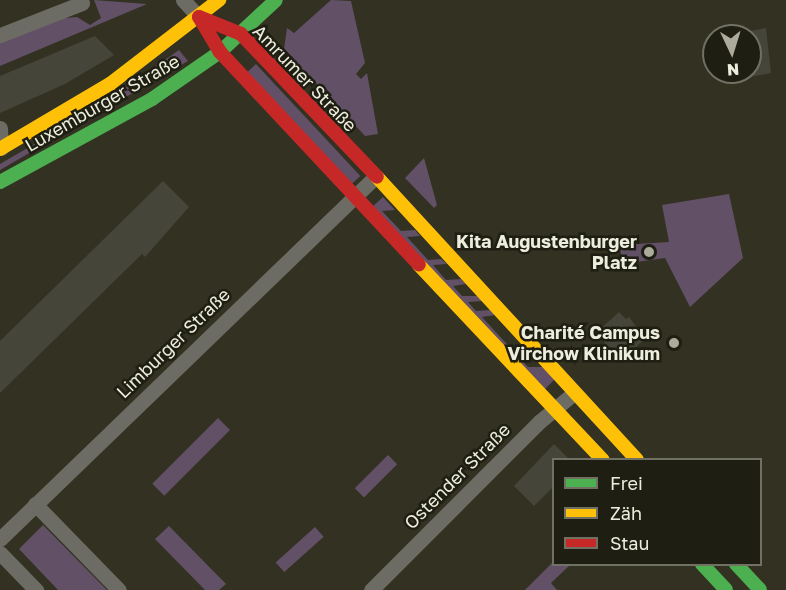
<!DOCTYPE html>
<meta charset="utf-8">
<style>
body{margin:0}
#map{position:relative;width:786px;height:590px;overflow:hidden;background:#323122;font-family:"Golos Text",sans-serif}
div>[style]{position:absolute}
.green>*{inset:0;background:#625066;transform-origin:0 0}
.building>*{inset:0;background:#464539}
.street>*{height:15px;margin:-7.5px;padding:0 7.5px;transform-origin:7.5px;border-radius:7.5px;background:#6d6c64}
.fast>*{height:14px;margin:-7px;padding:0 7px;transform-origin:7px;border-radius:7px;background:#4caf50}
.slow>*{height:14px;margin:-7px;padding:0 7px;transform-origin:7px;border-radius:7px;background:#ffc107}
.jam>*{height:14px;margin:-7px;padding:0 7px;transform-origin:7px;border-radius:7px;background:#c62828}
.dots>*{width:16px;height:16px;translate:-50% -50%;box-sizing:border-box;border:3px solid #1e1e12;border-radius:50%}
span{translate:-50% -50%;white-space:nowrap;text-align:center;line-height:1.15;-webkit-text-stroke:5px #1e1e12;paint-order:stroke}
.street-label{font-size:18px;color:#ededdd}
.poi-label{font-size:18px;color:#ededdd;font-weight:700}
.right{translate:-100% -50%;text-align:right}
.legend{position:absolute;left:552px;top:458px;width:210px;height:108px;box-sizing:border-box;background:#1e1e12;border:2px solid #717163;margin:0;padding:8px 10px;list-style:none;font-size:18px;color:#ededdd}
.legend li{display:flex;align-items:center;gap:12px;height:30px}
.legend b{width:30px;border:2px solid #717163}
.north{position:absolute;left:702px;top:24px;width:60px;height:60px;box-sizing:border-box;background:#1e1e12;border:2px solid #717163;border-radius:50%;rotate:176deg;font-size:16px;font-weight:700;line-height:24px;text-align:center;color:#ededdd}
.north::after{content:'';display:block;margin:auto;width:21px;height:27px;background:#acab9c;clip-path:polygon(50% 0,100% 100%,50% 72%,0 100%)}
</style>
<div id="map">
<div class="green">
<div style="clip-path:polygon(94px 0,147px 4px,0 66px,0 41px,53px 19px,77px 17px,90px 25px,101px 18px)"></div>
<div style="clip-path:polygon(331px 0,351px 1px,365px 63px,356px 74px,361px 79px,367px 73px,378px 134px,365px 136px,284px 49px,287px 28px,294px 33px)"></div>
<div style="clip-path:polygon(179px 50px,188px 61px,0 170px,0 164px,93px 110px)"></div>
<div style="left:256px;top:64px;width:153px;height:13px;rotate:47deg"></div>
<div style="clip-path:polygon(424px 158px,437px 205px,434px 208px,405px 178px)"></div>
<div style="clip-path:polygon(729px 194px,743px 258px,690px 307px,665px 258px,622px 264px,620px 245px,669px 242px,662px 205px)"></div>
<div style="clip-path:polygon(383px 197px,395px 210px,382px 211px,401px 231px,415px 230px,420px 236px,407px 237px,428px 260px,441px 259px,447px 264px,433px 265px,446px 280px,461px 279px,466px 284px,453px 286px,462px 296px,477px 296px,482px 301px,468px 302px,476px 311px,490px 310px,495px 315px,482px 317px,528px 367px,544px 367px,555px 379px,543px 391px,371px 208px)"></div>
<div style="left:218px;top:418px;width:17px;height:93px;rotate:45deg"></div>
<div style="left:388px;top:455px;width:13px;height:47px;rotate:45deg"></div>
<div style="clip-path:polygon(43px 525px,107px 590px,58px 590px,19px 549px)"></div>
<div style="clip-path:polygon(169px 526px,226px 584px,219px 590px,205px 590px,155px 539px)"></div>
<div style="left:315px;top:527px;width:13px;height:53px;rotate:48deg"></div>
<div style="clip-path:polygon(553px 562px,570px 565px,551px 583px,557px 590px,525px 590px)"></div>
</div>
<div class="building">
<div style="clip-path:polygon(766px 28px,771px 73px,750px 77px,750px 31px)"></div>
<div style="clip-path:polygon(95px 36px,114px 55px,65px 84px,0 113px,0 76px)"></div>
<div style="clip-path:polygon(163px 181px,189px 207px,145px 257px,142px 254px,0 393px,0 341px)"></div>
<div style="clip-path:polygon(619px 312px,626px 319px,629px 317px,645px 339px,624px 358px,607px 347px,598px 331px)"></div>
<div style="clip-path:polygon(554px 444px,569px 459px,554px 459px,554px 486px,534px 506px,514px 486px)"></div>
</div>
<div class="street">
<div style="left:183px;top:0;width:23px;rotate:47deg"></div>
<div style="left:0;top:35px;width:88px;rotate:-21.3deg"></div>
<div style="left:0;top:128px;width:20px;rotate:87deg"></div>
<div style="left:35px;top:504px;width:120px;rotate:45.7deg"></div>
<div style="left:0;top:539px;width:521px;rotate:-43.99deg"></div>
<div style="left:0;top:553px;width:52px;rotate:45.8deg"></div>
<div style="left:371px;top:590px;width:238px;rotate:-45deg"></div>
<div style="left:539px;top:422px;width:45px;rotate:-39.6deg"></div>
</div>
<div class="fast">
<div style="left:0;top:182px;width:173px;rotate:-28.6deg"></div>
<div style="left:152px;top:99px;width:83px;rotate:-34.7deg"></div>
<div style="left:220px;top:52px;width:76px;rotate:-42.9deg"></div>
<div style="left:702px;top:564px;width:35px;rotate:47deg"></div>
<div style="left:736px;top:564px;width:35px;rotate:47deg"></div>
</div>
<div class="slow">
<div style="left:0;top:149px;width:128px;rotate:-30.6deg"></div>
<div style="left:110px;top:84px;width:138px;rotate:-37.6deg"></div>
<div style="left:377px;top:177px;width:384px;rotate:47.4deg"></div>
<div style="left:419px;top:265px;width:268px;rotate:46.7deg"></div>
</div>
<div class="jam">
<div style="left:199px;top:17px;width:45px;rotate:22deg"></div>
<div style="left:241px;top:34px;width:197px;rotate:46.4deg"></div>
<div style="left:199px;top:17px;width:41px;rotate:59deg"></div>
<div style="left:220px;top:52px;width:291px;rotate:46.9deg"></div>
</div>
<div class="dots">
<div style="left:649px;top:252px;background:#acab9c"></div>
<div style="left:674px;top:343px;background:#acab9c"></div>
</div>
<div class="street-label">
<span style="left:305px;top:78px;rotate:46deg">Amrumer Straße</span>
<span style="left:102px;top:103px;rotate:-30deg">Luxemburger Straße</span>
<span style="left:173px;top:343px;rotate:-44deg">Limburger Straße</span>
<span style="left:457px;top:476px;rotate:-45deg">Ostender Straße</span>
</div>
<div class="poi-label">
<span class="right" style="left:637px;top:252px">Kita Augustenburger<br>Platz</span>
<span class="right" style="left:660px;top:343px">Charité Campus<br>Virchow Klinikum</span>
</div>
<ul class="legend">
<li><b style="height:8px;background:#4caf50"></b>Frei</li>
<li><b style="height:8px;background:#ffc107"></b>Zäh</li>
<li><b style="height:8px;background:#c62828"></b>Stau</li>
</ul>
<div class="north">N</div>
</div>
